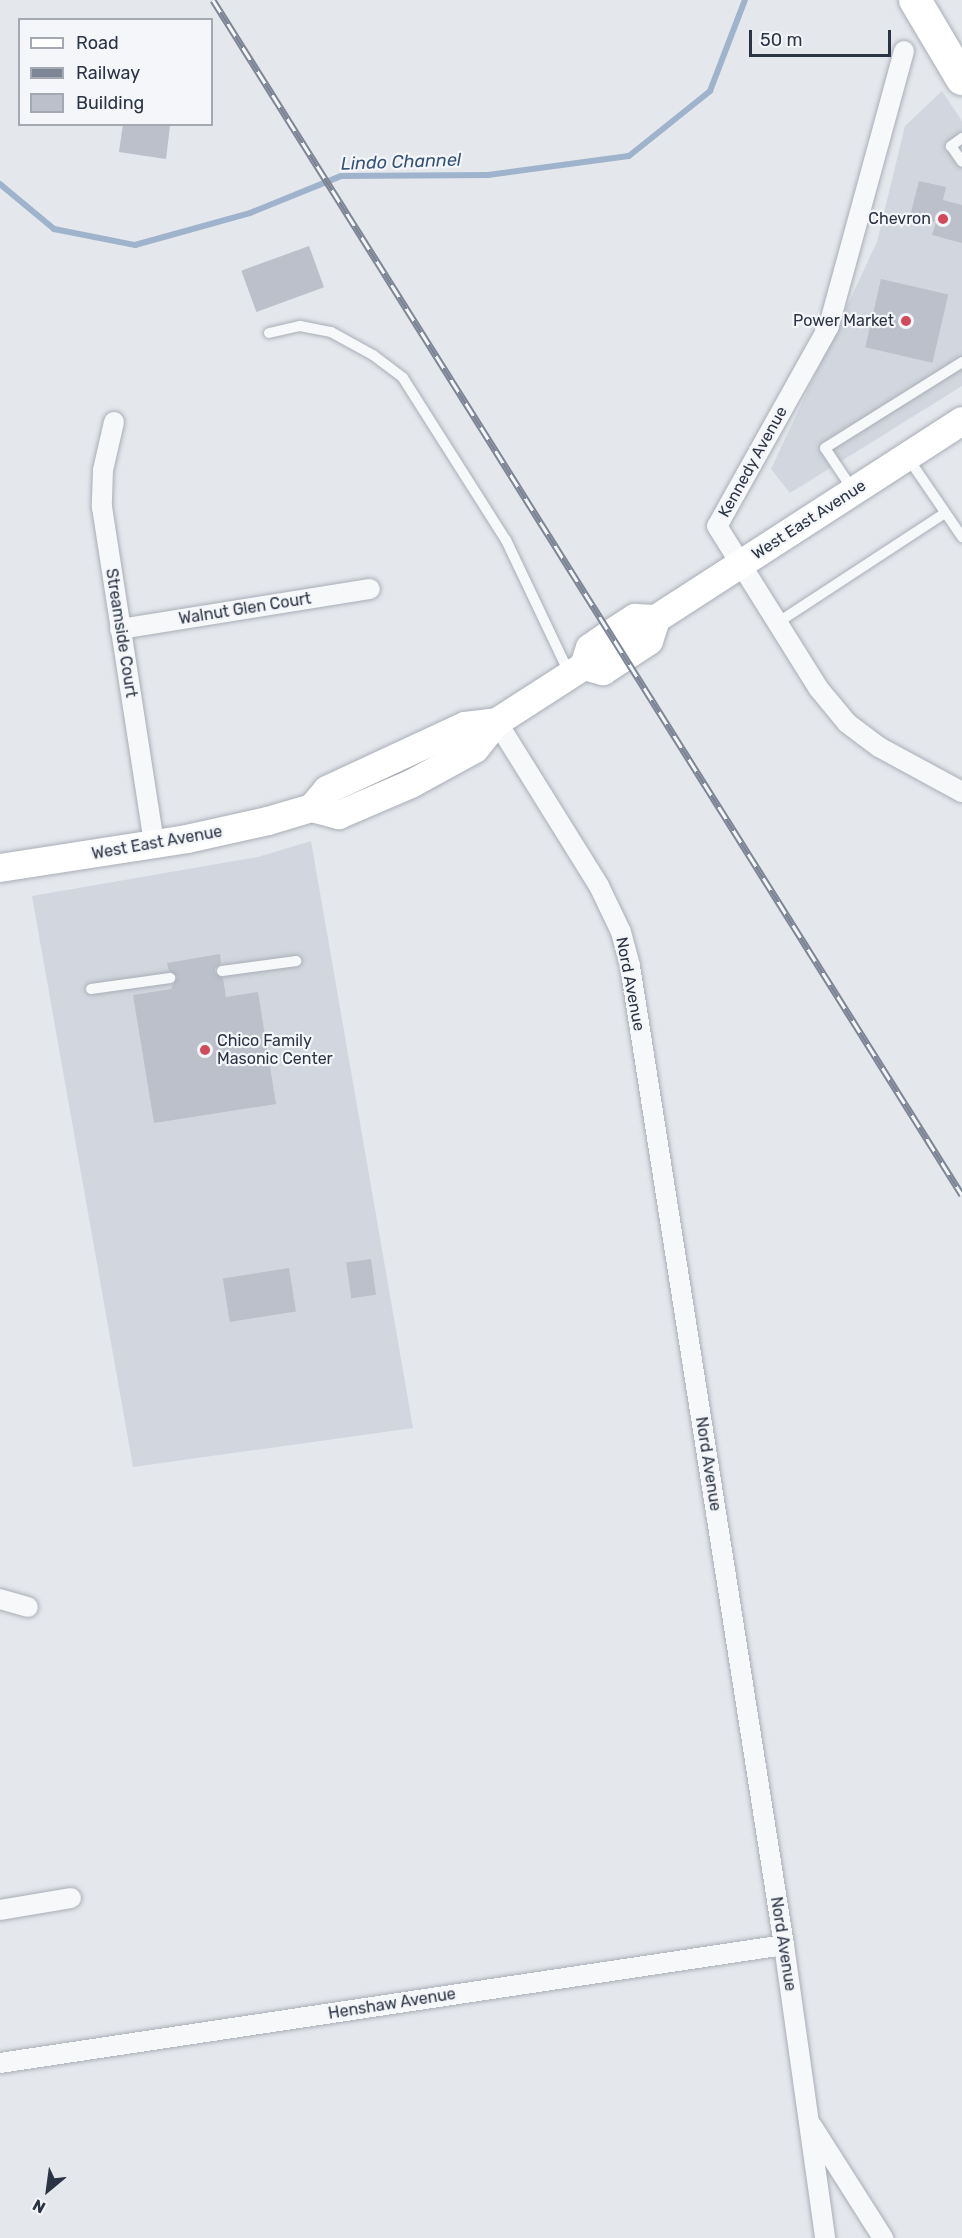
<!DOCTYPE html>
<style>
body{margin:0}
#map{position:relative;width:962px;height:2238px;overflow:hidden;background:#e4e7ec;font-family:Rubik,sans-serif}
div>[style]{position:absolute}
.built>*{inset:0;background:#d2d6de}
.stream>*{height:6px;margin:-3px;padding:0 3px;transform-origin:3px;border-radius:3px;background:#9fb4cc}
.building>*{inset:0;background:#bbc0ca;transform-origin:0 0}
.roads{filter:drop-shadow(0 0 2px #a9aeb7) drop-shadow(0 0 2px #a9aeb7)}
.service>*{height:10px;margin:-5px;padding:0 5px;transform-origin:5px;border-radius:5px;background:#f7f8fa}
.minor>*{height:20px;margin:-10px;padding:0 10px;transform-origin:10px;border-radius:10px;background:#f7f8fa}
.secondary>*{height:28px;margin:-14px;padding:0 14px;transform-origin:14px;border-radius:14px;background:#fff}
.primary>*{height:32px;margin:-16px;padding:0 16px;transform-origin:16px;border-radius:16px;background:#fff}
.rail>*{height:7px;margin-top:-3.5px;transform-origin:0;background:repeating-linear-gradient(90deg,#f4f6f9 0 14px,#7d8696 0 28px);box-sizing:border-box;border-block:2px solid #7d8696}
.dots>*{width:16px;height:16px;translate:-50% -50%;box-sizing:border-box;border:3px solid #f4f6f9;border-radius:50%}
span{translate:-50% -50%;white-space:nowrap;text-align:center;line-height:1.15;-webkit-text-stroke:4.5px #f4f6f9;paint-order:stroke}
.poi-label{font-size:16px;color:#2b3445}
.right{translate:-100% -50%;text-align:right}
.left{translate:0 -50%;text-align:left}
.street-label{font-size:16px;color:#2b3445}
.water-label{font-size:18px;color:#34527a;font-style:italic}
.legend{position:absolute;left:18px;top:18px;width:195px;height:108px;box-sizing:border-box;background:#f4f6f9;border:2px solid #a4a8b1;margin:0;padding:8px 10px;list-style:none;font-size:18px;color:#2b3445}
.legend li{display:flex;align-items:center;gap:12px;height:30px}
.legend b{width:30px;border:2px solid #a4a8b1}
.north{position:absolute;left:18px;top:2160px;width:60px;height:60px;-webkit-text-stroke:4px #f4f6f9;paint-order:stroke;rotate:209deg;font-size:16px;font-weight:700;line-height:24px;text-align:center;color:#2b3445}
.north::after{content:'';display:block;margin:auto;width:21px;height:27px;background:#2b3445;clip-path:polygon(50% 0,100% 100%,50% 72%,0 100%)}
.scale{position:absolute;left:749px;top:30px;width:142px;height:27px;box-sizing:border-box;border:3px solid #2b3445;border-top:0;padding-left:8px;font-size:18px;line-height:21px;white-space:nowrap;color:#2b3445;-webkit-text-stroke:4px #f4f6f9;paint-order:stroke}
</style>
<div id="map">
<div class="built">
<div style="clip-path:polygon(942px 91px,962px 121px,962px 386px,790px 493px,771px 469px,877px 242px,905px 126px)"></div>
<div style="clip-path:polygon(311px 841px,413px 1428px,133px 1467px,32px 896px,258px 857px)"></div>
</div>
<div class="stream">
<div style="left:0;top:184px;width:70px;rotate:39.8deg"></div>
<div style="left:54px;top:229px;width:83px;rotate:11.2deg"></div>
<div style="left:135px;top:245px;width:119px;rotate:-15.5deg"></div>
<div style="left:250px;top:213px;width:98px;rotate:-22.1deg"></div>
<div style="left:341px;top:176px;width:147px;rotate:-0.4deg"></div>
<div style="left:488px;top:175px;width:142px;rotate:-7.7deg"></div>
<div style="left:629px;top:156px;width:104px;rotate:-38.7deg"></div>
<div style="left:710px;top:91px;width:97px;rotate:-69deg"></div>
</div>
<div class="building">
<div style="clip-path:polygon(123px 124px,170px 126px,166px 159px,119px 152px)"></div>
<div style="clip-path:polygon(919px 181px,946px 187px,943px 200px,962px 205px,962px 243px,932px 235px,936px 222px,910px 216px)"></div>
<div style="left:309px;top:246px;width:44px;height:72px;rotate:70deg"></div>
<div style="left:881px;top:279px;width:69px;height:70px;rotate:13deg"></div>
<div style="clip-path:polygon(220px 954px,221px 964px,215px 968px,215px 973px,223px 978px,226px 997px,258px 992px,276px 1104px,154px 1123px,133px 995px,171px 989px,177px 976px,169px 971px,167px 963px)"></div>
<div style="left:371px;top:1259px;width:36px;height:25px;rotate:82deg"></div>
<div style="left:289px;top:1268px;width:44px;height:67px;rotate:81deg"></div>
</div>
<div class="roads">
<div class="service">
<div style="left:962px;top:138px;width:14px;rotate:144deg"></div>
<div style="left:951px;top:146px;width:19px;rotate:55deg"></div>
<div style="left:269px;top:333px;width:32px;rotate:-13deg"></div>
<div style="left:300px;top:326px;width:32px;rotate:11deg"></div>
<div style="left:331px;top:332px;width:48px;rotate:28.7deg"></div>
<div style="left:373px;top:355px;width:38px;rotate:37deg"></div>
<div style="left:403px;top:378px;width:192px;rotate:57.6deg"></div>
<div style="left:506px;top:540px;width:149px;rotate:64.6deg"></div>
<div style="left:908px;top:458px;width:96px;rotate:55.6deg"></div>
<div style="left:853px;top:490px;width:50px;rotate:-123.7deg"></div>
<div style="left:825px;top:448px;width:162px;rotate:-32.1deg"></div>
<div style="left:777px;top:623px;width:201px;rotate:-33.2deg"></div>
<div style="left:222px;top:971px;width:75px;rotate:-7.7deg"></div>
<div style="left:91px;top:989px;width:80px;rotate:-7.9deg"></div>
</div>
<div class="minor">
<div style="left:904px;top:51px;width:285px;rotate:105.3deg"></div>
<div style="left:829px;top:326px;width:229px;rotate:119.2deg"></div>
<div style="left:717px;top:526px;width:192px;rotate:58deg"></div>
<div style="left:819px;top:689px;width:44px;rotate:50.5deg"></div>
<div style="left:847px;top:723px;width:40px;rotate:37deg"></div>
<div style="left:879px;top:747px;width:94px;rotate:28.5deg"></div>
<div style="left:114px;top:422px;width:49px;rotate:102.9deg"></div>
<div style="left:103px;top:470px;width:37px;rotate:92deg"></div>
<div style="left:102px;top:507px;width:341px;rotate:81.2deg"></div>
<div style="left:120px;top:629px;width:253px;rotate:-9.1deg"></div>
<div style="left:497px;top:722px;width:193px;rotate:58.1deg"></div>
<div style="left:599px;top:886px;width:51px;rotate:64.4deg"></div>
<div style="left:621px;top:932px;width:35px;rotate:75deg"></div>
<div style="left:630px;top:966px;width:991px;rotate:81.06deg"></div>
<div style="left:784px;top:1945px;width:296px;rotate:82deg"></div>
<div style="left:0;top:1599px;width:29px;rotate:16deg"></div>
<div style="left:0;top:1910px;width:72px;rotate:-9.6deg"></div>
<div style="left:0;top:2063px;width:793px;rotate:-8.56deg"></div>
<div style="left:812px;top:2126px;width:133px;rotate:57.6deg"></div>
</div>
<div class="secondary">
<div style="left:584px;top:666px;width:20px;rotate:15deg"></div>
<div style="left:603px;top:671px;width:55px;rotate:-33.1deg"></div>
<div style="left:649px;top:641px;width:23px;rotate:-72deg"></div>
<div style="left:312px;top:808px;width:28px;rotate:15deg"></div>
<div style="left:339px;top:815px;width:78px;rotate:-23.3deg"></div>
<div style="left:411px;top:784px;width:73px;rotate:-28.7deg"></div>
<div style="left:475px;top:749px;width:35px;rotate:-51deg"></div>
<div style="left:497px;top:722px;width:103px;rotate:-32.8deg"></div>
<div style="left:584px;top:666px;width:19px;rotate:-72deg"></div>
<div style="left:590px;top:648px;width:24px;rotate:-35deg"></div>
<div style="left:610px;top:634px;width:30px;rotate:-33deg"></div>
<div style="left:635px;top:618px;width:21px;rotate:3deg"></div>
<div style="left:656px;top:619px;width:364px;rotate:-32.9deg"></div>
<div style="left:0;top:868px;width:189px;rotate:-8.8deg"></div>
<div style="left:187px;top:839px;width:83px;rotate:-12.5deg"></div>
<div style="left:268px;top:821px;width:46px;rotate:-16.5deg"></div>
<div style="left:312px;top:808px;width:23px;rotate:-50deg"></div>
<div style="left:327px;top:790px;width:152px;rotate:-24.9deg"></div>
<div style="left:465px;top:726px;width:32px;rotate:-7deg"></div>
</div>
<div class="primary">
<div style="left:915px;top:0;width:92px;rotate:59.3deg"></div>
</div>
</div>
<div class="rail">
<div style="left:213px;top:0;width:1410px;rotate:57.92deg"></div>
</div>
<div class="dots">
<div style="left:943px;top:219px;background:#d1495b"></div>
<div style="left:906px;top:321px;background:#d1495b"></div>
<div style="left:205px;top:1050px;background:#d1495b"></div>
</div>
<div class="poi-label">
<span class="right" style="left:931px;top:219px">Chevron</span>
<span class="right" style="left:894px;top:321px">Power Market</span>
<span class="left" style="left:217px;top:1050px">Chico Family<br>Masonic Center</span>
</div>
<div class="street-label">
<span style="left:753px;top:462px;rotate:-61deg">Kennedy Avenue</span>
<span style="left:809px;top:520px;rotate:-33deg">West East Avenue</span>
<span style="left:245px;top:609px;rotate:-9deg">Walnut Glen Court</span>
<span style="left:121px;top:633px;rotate:81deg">Streamside Court</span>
<span style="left:157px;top:843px;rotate:-10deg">West East Avenue</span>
<span style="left:630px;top:984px;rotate:79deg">Nord Avenue</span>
<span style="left:708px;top:1464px;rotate:81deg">Nord Avenue</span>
<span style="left:783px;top:1944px;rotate:81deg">Nord Avenue</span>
<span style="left:392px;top:2004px;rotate:-9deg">Henshaw Avenue</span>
</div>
<div class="water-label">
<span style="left:401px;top:162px;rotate:-2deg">Lindo Channel</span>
</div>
<ul class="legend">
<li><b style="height:8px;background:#fff"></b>Road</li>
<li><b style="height:8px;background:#7d8696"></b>Railway</li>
<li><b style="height:16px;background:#bbc0ca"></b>Building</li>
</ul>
<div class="north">N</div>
<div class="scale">50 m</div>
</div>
